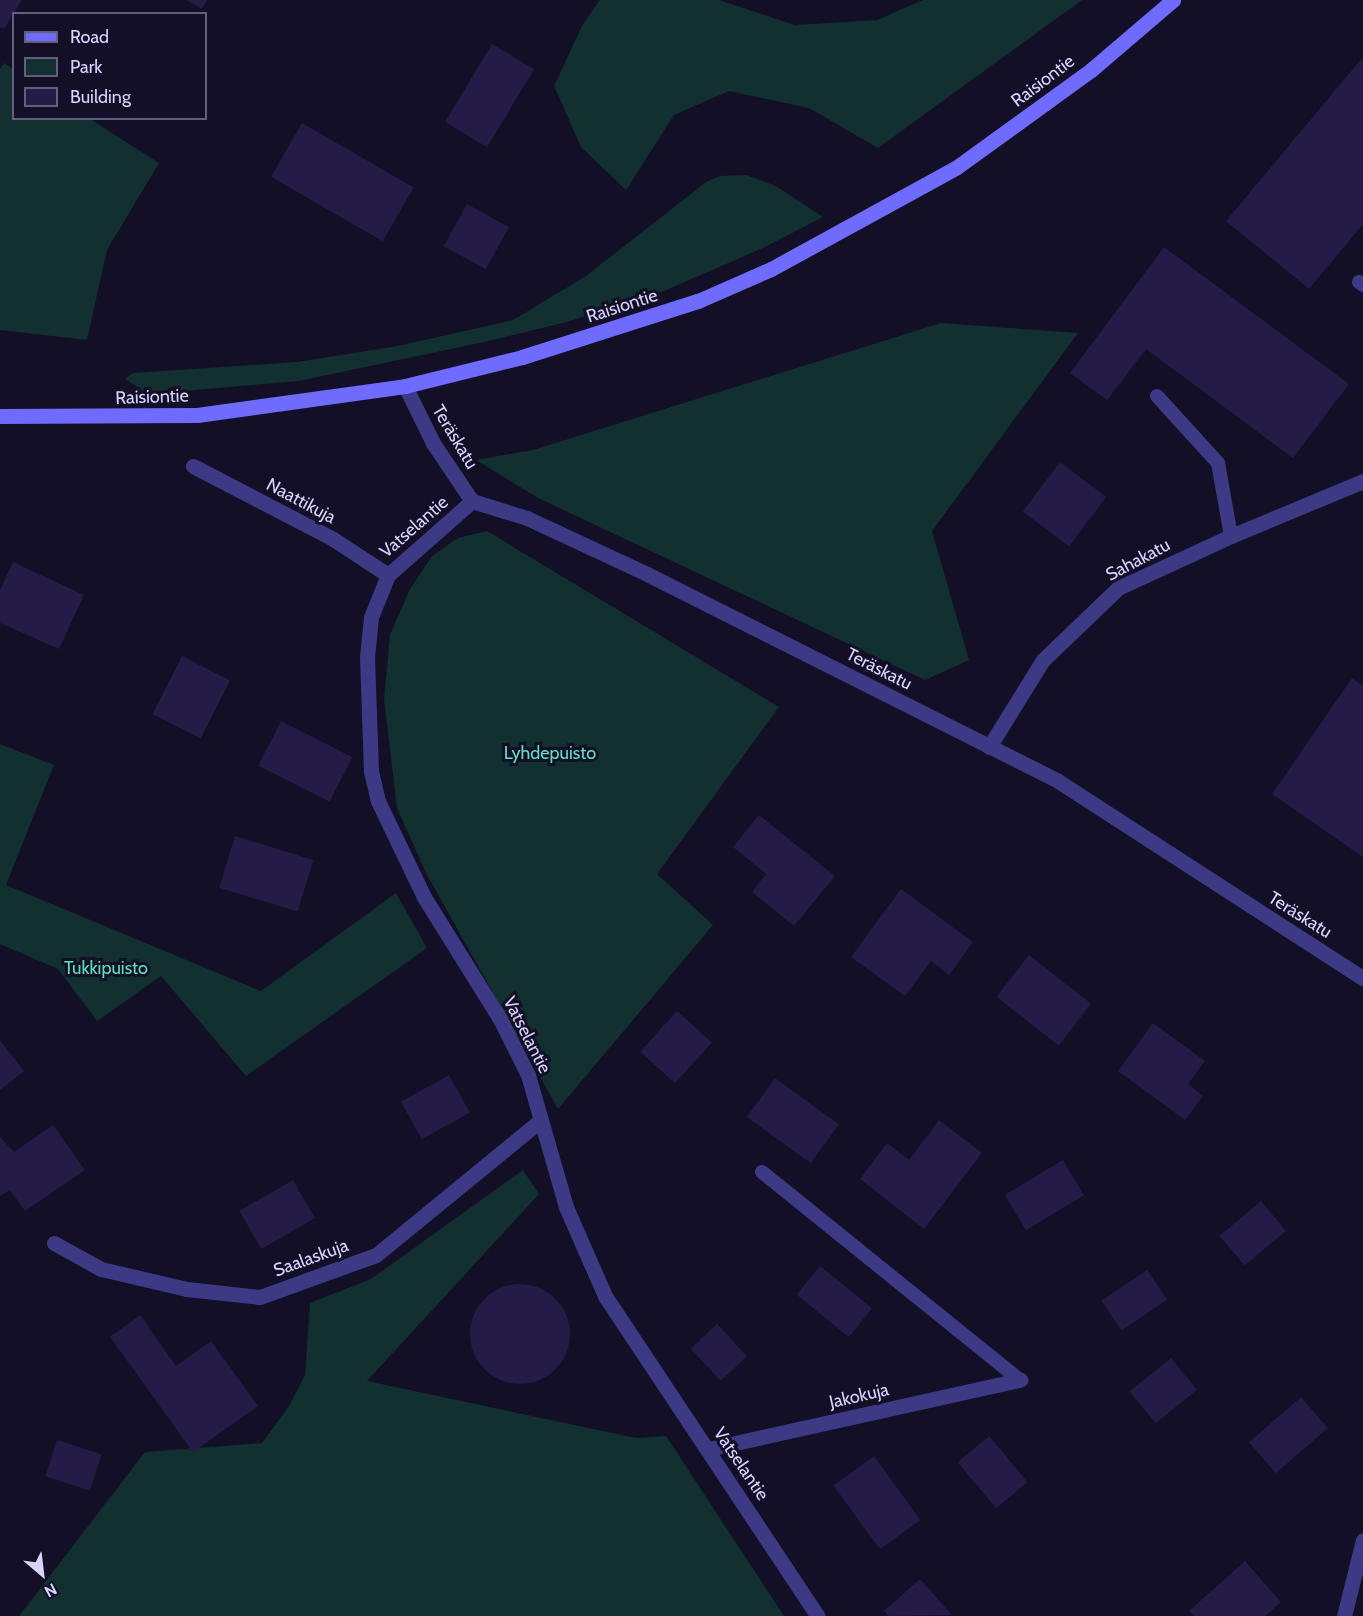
<!DOCTYPE html>
<meta charset="utf-8">
<style>
body{margin:0}
#map{position:relative;width:1363px;height:1616px;overflow:hidden;background:#130f26;font-family:Cabin,sans-serif}
div>[style]{position:absolute}
.green>*{inset:0;background:#12302f}
.building>*{inset:0;background:#241b47;transform-origin:0 0}
.round{border-radius:50%}
.lane>*{height:14px;margin:-7px;padding:0 7px;transform-origin:7px;border-radius:7px;background:#3d3a85}
.street>*{height:15px;margin:-7.5px;padding:0 7.5px;transform-origin:7.5px;border-radius:7.5px;background:#3d3a85}
.secondary>*{height:15px;margin:-7.5px;padding:0 7.5px;transform-origin:7.5px;border-radius:7.5px;background:#6f6bff}
span{translate:-50% -50%;white-space:nowrap;text-align:center;line-height:1.15;-webkit-text-stroke:6px #130f26;paint-order:stroke}
.street-label{font-size:18px;color:#d9d4ff}
.park-label{font-size:18px;color:#5fe0c0}
.legend{position:absolute;left:12px;top:12px;width:195px;height:108px;box-sizing:border-box;background:#130f26;border:2px solid #625e7d;margin:0;padding:8px 10px;list-style:none;font-size:18px;color:#d9d4ff}
.legend li{display:flex;align-items:center;gap:12px;height:30px}
.legend b{width:30px;border:2px solid #625e7d}
.north{position:absolute;left:12px;top:1544px;width:60px;height:60px;-webkit-text-stroke:4px #130f26;paint-order:stroke;rotate:152deg;font-size:16px;font-weight:700;line-height:24px;text-align:center;color:#d9d4ff}
.north::after{content:'';display:block;margin:auto;width:21px;height:27px;background:#d9d4ff;clip-path:polygon(50% 0,100% 100%,50% 72%,0 100%)}
</style>
<div id="map">
<div class="green">
<div style="clip-path:polygon(600px 0,719px 0,795px 25px,877px 20px,923px 0,1082px 0,878px 148px,809px 108px,729px 91px,674px 115px,626px 190px,581px 147px,554px 86px,583px 24px)"></div>
<div style="clip-path:polygon(4px 63px,13px 69px,14px 118px,90px 119px,159px 163px,107px 250px,87px 340px,0 330px,0 69px)"></div>
<div style="clip-path:polygon(746px 175px,776px 186px,823px 217px,765px 247px,664px 291px,567px 322px,484px 342px,299px 381px,148px 394px,125px 379px,133px 373px,297px 362px,398px 346px,513px 320px,586px 276px,706px 182px,720px 176px)"></div>
<div style="clip-path:polygon(941px 323px,1078px 333px,932px 531px,969px 660px,925px 680px,538px 498px,476px 460px,533px 450px)"></div>
<div style="clip-path:polygon(487px 531px,779px 707px,657px 874px,713px 925px,558px 1109px,426px 873px,397px 808px,384px 699px,390px 635px,410px 589px,432px 556px,458px 538px)"></div>
<div style="clip-path:polygon(0 744px,54px 765px,6px 885px,261px 991px,396px 893px,427px 948px,246px 1076px,161px 976px,97px 1021px,58px 969px,0 944px)"></div>
<div style="clip-path:polygon(523px 1170px,539px 1194px,367px 1381px,636px 1438px,666px 1436px,784px 1616px,19px 1616px,145px 1452px,262px 1443px,289px 1406px,305px 1375px,310px 1303px,371px 1279px)"></div>
</div>
<div class="building">
<div style="clip-path:polygon(0 0,22px 0,4px 29px,0 27px)"></div>
<div style="clip-path:polygon(186px 0,207px 0,202px 9px)"></div>
<div style="left:492px;top:44px;width:49px;height:91px;rotate:31deg"></div>
<div style="clip-path:polygon(1363px 57px,1363px 224px,1309px 289px,1226px 221px)"></div>
<div style="left:302px;top:123px;width:129px;height:62px;rotate:30deg"></div>
<div style="left:467px;top:204px;width:48px;height:48px;rotate:29deg"></div>
<div style="clip-path:polygon(1164px 247px,1349px 384px,1293px 458px,1146px 349px,1107px 400px,1070px 373px)"></div>
<div style="left:1060px;top:462px;width:58px;height:62px;rotate:37deg"></div>
<div style="clip-path:polygon(13px 562px,84px 595px,59px 649px,0 623px,0 590px)"></div>
<div style="left:182px;top:656px;width:54px;height:65px;rotate:27deg"></div>
<div style="clip-path:polygon(1352px 678px,1363px 686px,1363px 857px,1272px 794px)"></div>
<div style="left:281px;top:721px;width:80px;height:50px;rotate:27deg"></div>
<div style="clip-path:polygon(759px 815px,835px 876px,794px 926px,752px 892px,766px 874px,733px 847px)"></div>
<div style="left:235px;top:836px;width:82px;height:54px;rotate:17deg"></div>
<div style="clip-path:polygon(901px 889px,973px 942px,949px 975px,931px 961px,905px 996px,851px 957px)"></div>
<div style="left:1029px;top:955px;width:79px;height:53px;rotate:38deg"></div>
<div style="left:677px;top:1011px;width:47px;height:55px;rotate:42deg"></div>
<div style="clip-path:polygon(1153px 1023px,1205px 1061px,1188px 1084px,1203px 1096px,1185px 1120px,1118px 1071px)"></div>
<div style="clip-path:polygon(0 1040px,24px 1071px,0 1090px)"></div>
<div style="left:449px;top:1075px;width:43px;height:55px;rotate:61deg"></div>
<div style="left:775px;top:1078px;width:79px;height:48px;rotate:36deg"></div>
<div style="clip-path:polygon(939px 1120px,982px 1153px,924px 1229px,860px 1179px,887px 1143px,909px 1160px)"></div>
<div style="clip-path:polygon(53px 1125px,85px 1170px,25px 1211px,10px 1190px,0 1196px,0 1137px,14px 1152px)"></div>
<div style="left:1063px;top:1160px;width:41px;height:68px;rotate:59deg"></div>
<div style="left:293px;top:1180px;width:44px;height:62px;rotate:60deg"></div>
<div style="left:1261px;top:1201px;width:39px;height:54px;rotate:50deg"></div>
<div style="left:820px;top:1266px;width:67px;height:37px;rotate:39deg"></div>
<div style="left:1147px;top:1270px;width:36px;height:55px;rotate:56deg"></div>
<div class="round" style="left:470px;top:1284px;width:100px;height:100px"></div>
<div style="clip-path:polygon(140px 1315px,176px 1366px,211px 1341px,258px 1406px,193px 1452px,110px 1337px)"></div>
<div style="left:717px;top:1324px;width:44px;height:36px;rotate:47deg"></div>
<div style="left:1171px;top:1358px;width:41px;height:53px;rotate:51deg"></div>
<div style="left:1301px;top:1397px;width:41px;height:69px;rotate:49deg"></div>
<div style="left:989px;top:1436px;width:60px;height:41px;rotate:50deg"></div>
<div style="left:57px;top:1440px;width:47px;height:38px;rotate:18deg"></div>
<div style="left:874px;top:1456px;width:79px;height:50px;rotate:54deg"></div>
<div style="clip-path:polygon(1245px 1561px,1281px 1602px,1265px 1616px,1194px 1616px,1189px 1611px)"></div>
<div style="clip-path:polygon(920px 1579px,952px 1615px,888px 1616px,884px 1611px)"></div>
</div>
<div class="lane">
<div style="left:1359px;top:282px;width:5px;rotate:37deg"></div>
<div style="left:1157px;top:396px;width:91px;rotate:47.7deg"></div>
<div style="left:1218px;top:463px;width:74px;rotate:79.9deg"></div>
<div style="left:762px;top:1172px;width:331px;rotate:38.9deg"></div>
</div>
<div class="street">
<div style="left:405px;top:386px;width:64px;rotate:63.8deg"></div>
<div style="left:433px;top:443px;width:70px;rotate:56.1deg"></div>
<div style="left:472px;top:501px;width:58px;rotate:17.2deg"></div>
<div style="left:527px;top:518px;width:132px;rotate:25deg"></div>
<div style="left:647px;top:574px;width:460px;rotate:26.7deg"></div>
<div style="left:1058px;top:781px;width:363px;rotate:32.9deg"></div>
<div style="left:193px;top:466px;width:158px;rotate:27.5deg"></div>
<div style="left:333px;top:539px;width:66px;rotate:33.2deg"></div>
<div style="left:472px;top:501px;width:112px;rotate:138.6deg"></div>
<div style="left:388px;top:575px;width:45px;rotate:112deg"></div>
<div style="left:371px;top:617px;width:40px;rotate:95.7deg"></div>
<div style="left:367px;top:657px;width:114px;rotate:88deg"></div>
<div style="left:371px;top:771px;width:31px;rotate:77deg"></div>
<div style="left:378px;top:801px;width:106px;rotate:64.4deg"></div>
<div style="left:424px;top:897px;width:144px;rotate:58.1deg"></div>
<div style="left:500px;top:1019px;width:63px;rotate:63.4deg"></div>
<div style="left:528px;top:1075px;width:137px;rotate:73.9deg"></div>
<div style="left:566px;top:1207px;width:97px;rotate:66.3deg"></div>
<div style="left:605px;top:1296px;width:384px;rotate:56.4deg"></div>
<div style="left:989px;top:747px;width:102px;rotate:-58.2deg"></div>
<div style="left:1043px;top:660px;width:104px;rotate:-43.8deg"></div>
<div style="left:1118px;top:588px;width:124px;rotate:-24.7deg"></div>
<div style="left:1231px;top:536px;width:143px;rotate:-22.6deg"></div>
<div style="left:54px;top:1243px;width:54px;rotate:29deg"></div>
<div style="left:101px;top:1269px;width:88px;rotate:13.1deg"></div>
<div style="left:187px;top:1289px;width:73px;rotate:6.3deg"></div>
<div style="left:260px;top:1297px;width:123px;rotate:-19.9deg"></div>
<div style="left:376px;top:1255px;width:213px;rotate:-39.3deg"></div>
<div style="left:708px;top:1449px;width:320px;rotate:-12.5deg"></div>
<div style="left:1344px;top:1616px;width:78px;rotate:-76deg"></div>
</div>
<div class="secondary">
<div style="left:0;top:416px;width:197px;rotate:-0.3deg"></div>
<div style="left:197px;top:415px;width:210px;rotate:-7.9deg"></div>
<div style="left:405px;top:386px;width:121px;rotate:-13.9deg"></div>
<div style="left:522px;top:357px;width:185px;rotate:-17.7deg"></div>
<div style="left:698px;top:301px;width:80px;rotate:-23.7deg"></div>
<div style="left:771px;top:269px;width:212px;rotate:-28.7deg"></div>
<div style="left:957px;top:167px;width:165px;rotate:-35.9deg"></div>
<div style="left:1091px;top:70px;width:108px;rotate:-40.5deg"></div>
</div>
<div class="street-label">
<span style="left:1043px;top:81px;rotate:-37deg">Raisiontie</span>
<span style="left:622px;top:306px;rotate:-18deg">Raisiontie</span>
<span style="left:152px;top:397px;rotate:-2deg">Raisiontie</span>
<span style="left:455px;top:437px;rotate:59deg">Teräskatu</span>
<span style="left:301px;top:501px;rotate:28deg">Naattikuja</span>
<span style="left:414px;top:527px;rotate:-41deg">Vatselantie</span>
<span style="left:1138px;top:560px;rotate:-28deg">Sahakatu</span>
<span style="left:879px;top:669px;rotate:27deg">Teräskatu</span>
<span style="left:1300px;top:915px;rotate:32deg">Teräskatu</span>
<span style="left:527px;top:1035px;rotate:63deg">Vatselantie</span>
<span style="left:311px;top:1258px;rotate:-20deg">Saalaskuja</span>
<span style="left:859px;top:1396px;rotate:-13deg">Jakokuja</span>
<span style="left:741px;top:1464px;rotate:56deg">Vatselantie</span>
</div>
<div class="park-label">
<span style="left:550px;top:753px">Lyhdepuisto</span>
<span style="left:106px;top:968px">Tukkipuisto</span>
</div>
<ul class="legend">
<li><b style="height:8px;background:#6f6bff"></b>Road</li>
<li><b style="height:16px;background:#12302f"></b>Park</li>
<li><b style="height:16px;background:#241b47"></b>Building</li>
</ul>
<div class="north">N</div>
</div>
